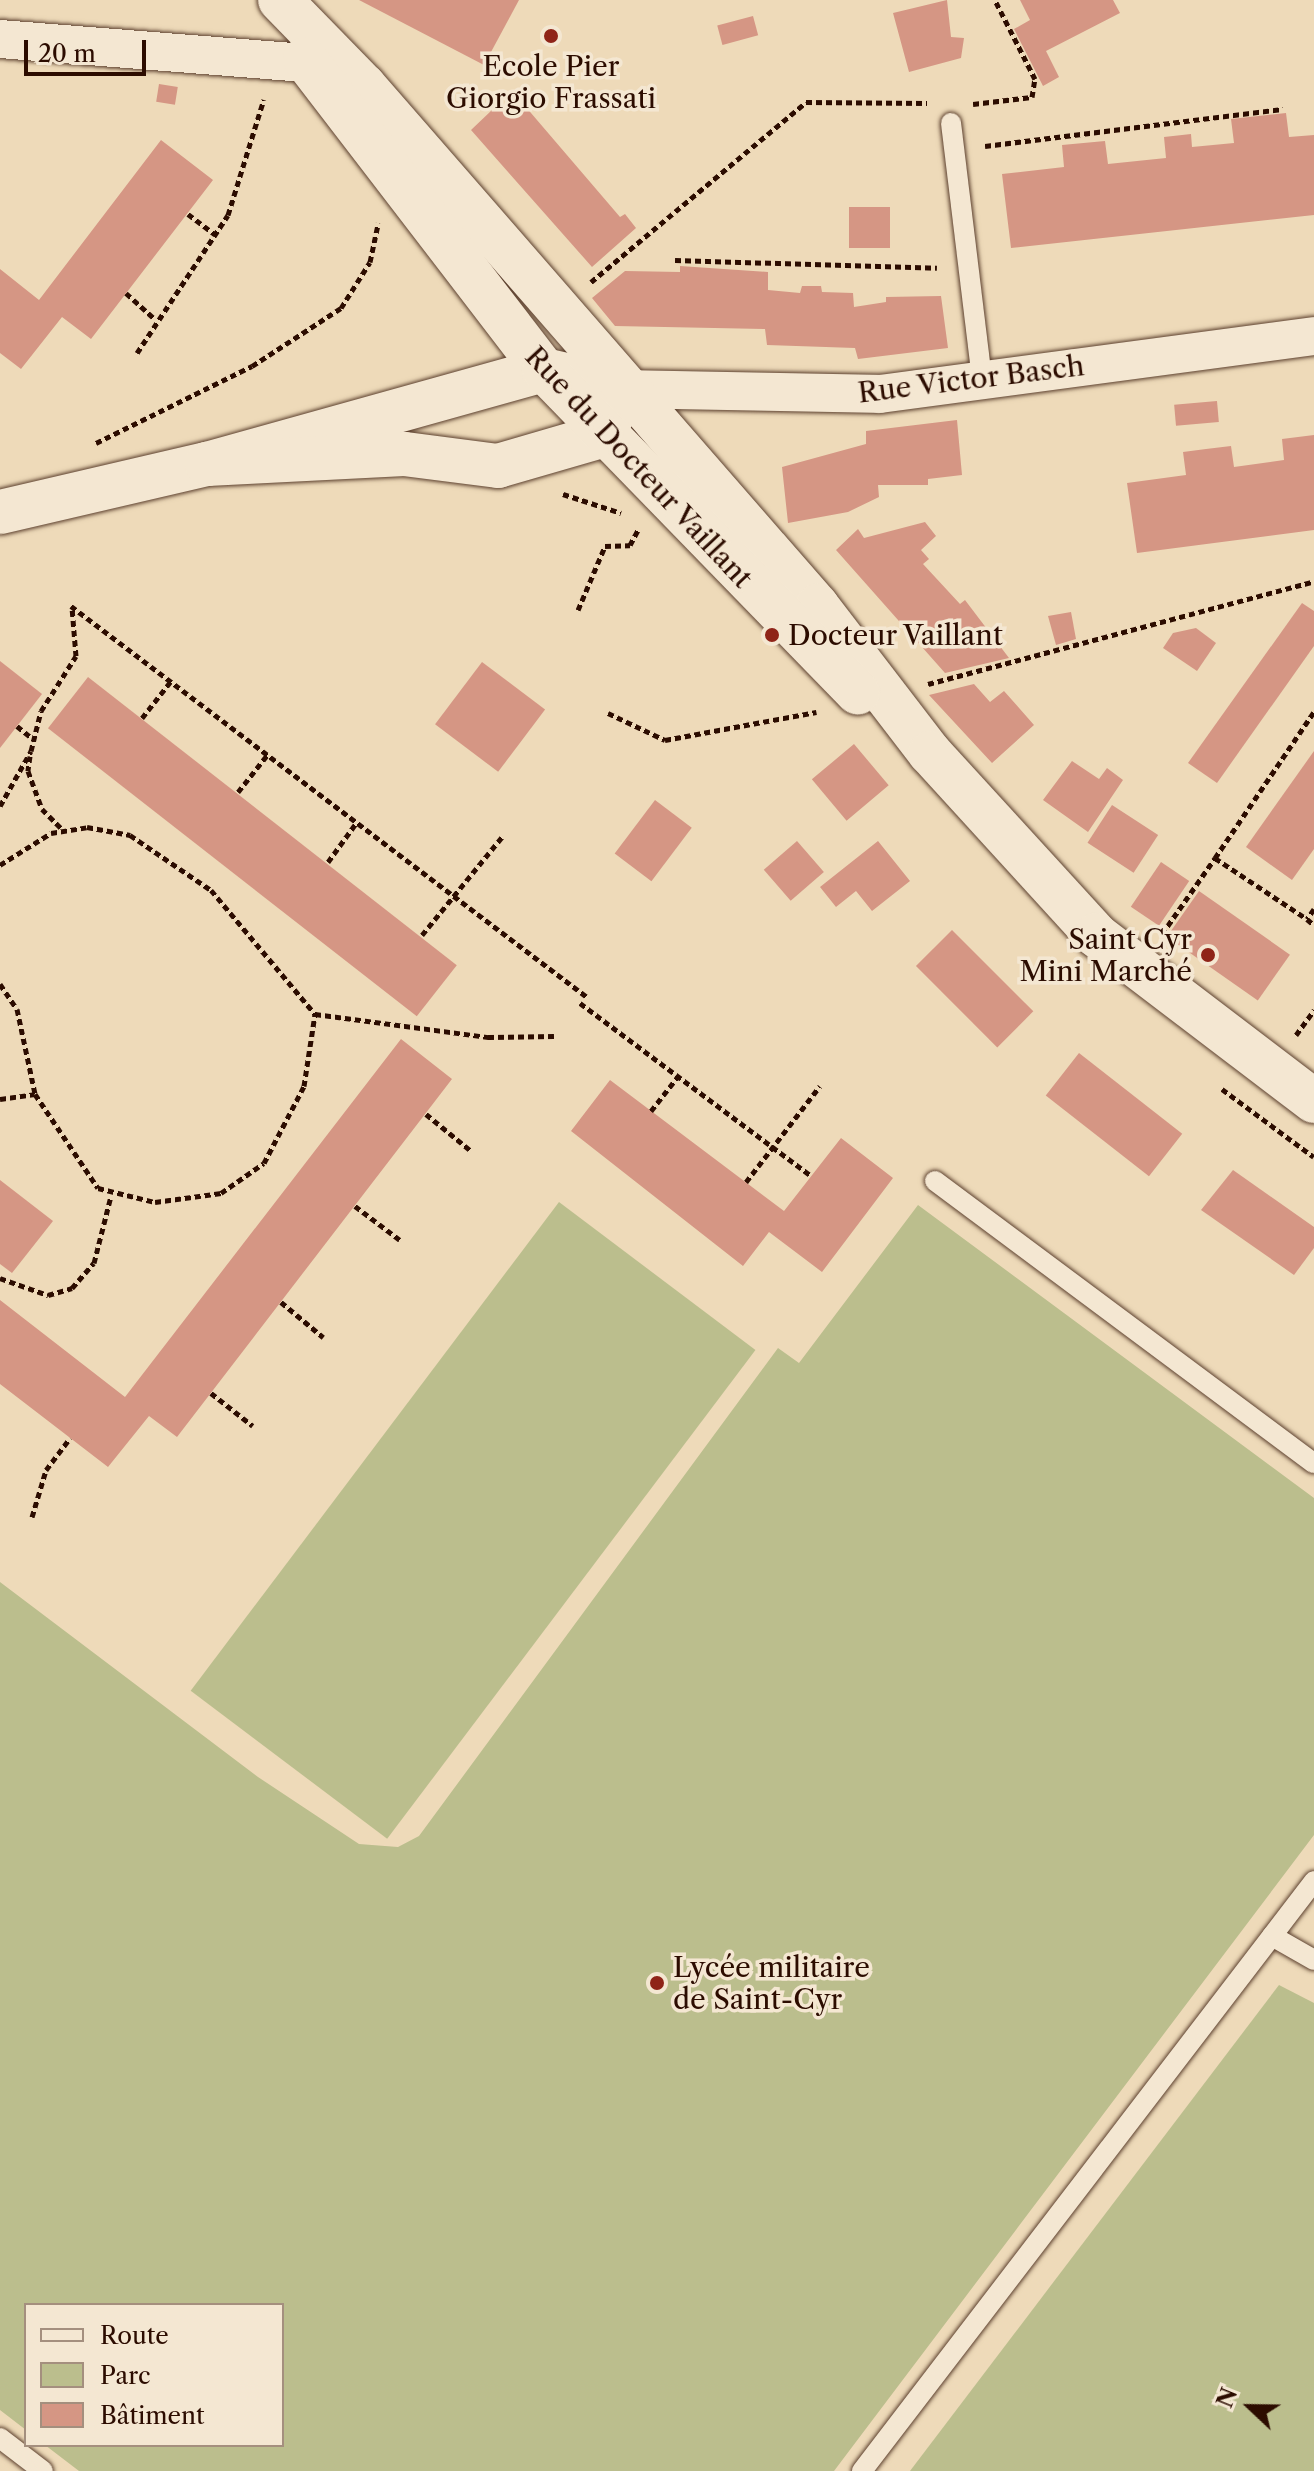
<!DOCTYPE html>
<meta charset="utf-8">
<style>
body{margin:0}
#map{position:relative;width:1314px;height:2471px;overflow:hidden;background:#eedab9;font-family:"Libre Caslon Text",serif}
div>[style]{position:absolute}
.green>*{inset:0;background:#bbbe8d;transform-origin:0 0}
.building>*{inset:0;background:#d59684;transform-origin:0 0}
.path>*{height:5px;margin-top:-2.5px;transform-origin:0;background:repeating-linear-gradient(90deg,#2c0c00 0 6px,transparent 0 10px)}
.roads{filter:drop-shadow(0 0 2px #5c402e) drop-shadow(0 0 2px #5c402e)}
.service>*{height:20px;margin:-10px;padding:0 10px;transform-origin:10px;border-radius:10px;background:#f4e7d2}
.minor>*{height:38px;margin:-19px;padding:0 19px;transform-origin:19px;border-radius:19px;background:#f4e7d2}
.tertiary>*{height:44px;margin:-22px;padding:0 22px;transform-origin:22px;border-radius:22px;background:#f4e7d2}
.secondary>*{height:44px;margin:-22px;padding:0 22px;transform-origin:22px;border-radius:22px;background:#f4e7d2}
.dots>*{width:22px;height:22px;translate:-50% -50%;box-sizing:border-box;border:4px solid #f4e7d2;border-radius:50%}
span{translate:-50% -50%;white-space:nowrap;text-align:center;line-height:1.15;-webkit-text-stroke:7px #f4e7d2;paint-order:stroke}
.poi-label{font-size:28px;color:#2c0c00}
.left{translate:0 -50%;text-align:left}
.right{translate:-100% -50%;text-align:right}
.street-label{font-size:28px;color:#2c0c00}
.legend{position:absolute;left:24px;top:2303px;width:260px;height:144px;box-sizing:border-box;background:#f4e7d2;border:2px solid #a48f7e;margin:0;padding:10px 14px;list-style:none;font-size:24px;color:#2c0c00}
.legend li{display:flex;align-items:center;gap:16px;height:40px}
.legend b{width:40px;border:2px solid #a48f7e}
.north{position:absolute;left:1210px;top:2367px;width:80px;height:80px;-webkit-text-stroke:6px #f4e7d2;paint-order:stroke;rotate:292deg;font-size:22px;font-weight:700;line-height:32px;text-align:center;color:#2c0c00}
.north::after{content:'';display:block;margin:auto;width:28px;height:36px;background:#2c0c00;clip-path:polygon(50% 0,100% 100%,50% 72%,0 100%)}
.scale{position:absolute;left:24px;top:40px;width:122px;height:36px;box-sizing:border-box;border:4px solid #2c0c00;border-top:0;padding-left:10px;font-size:24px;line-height:28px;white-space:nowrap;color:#2c0c00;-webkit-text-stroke:6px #f4e7d2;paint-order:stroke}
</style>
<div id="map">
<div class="green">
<div style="left:559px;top:1202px;width:246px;height:612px;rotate:37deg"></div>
<div style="clip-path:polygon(918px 1205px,1314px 1498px,1314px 1835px,834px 2471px,79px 2471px,45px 2445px,282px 2445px,282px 2305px,26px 2305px,26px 2430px,0 2410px,0 1582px,258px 1777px,359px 1844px,398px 1847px,419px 1836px,778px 1348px,799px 1363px)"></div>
<div style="clip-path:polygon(1279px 1985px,1314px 2003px,1314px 2471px,910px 2471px)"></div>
</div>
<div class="building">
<div style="clip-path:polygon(359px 0,519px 0,484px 65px)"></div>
<div style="clip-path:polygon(947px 0,951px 37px,964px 38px,961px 58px,909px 72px,893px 13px)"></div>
<div style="clip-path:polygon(1020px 0,1113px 0,1120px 13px,1046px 51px,1059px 77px,1043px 86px,1014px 29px,1030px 20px)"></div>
<div style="left:753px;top:16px;width:20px;height:37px;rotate:75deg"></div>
<div style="left:159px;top:84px;width:19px;height:18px;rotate:9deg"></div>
<div style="clip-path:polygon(525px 106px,620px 217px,625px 214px,636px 228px,592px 267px,471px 130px,492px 110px)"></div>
<div style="clip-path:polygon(1286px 113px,1289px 137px,1314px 135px,1314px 215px,1011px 248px,1002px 174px,1064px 167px,1062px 145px,1105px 141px,1108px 164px,1166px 158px,1164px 137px,1191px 134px,1192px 147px,1234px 143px,1231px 119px)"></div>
<div style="clip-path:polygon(161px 140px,213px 180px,91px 339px,62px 317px,21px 369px,0 353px,0 269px,39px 300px)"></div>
<div style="left:849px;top:207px;width:41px;height:41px"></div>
<div style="clip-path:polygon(680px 266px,768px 272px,768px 290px,800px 293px,802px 286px,821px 286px,822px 292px,853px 293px,854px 307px,886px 302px,886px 297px,941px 296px,948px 348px,858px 359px,855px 348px,767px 345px,765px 329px,615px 326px,592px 298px,625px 271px,680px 272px)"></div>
<div style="left:1217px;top:401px;width:21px;height:43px;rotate:85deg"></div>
<div style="clip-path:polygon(957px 420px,962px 475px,928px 479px,928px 485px,878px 485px,879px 497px,848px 512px,788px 523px,782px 467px,866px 444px,866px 431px)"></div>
<div style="clip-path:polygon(1314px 435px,1314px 530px,1137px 553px,1127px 483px,1186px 475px,1183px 452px,1206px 449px,1231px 446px,1234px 467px,1284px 460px,1282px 439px)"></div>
<div style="clip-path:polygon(925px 522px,936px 536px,921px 550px,929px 559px,923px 564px,960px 604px,965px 600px,1009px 658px,945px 673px,836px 550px,858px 529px,864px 538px)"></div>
<div style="clip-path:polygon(1302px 603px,1314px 611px,1314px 646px,1217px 783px,1188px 763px)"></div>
<div style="clip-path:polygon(1071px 612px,1076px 639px,1056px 645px,1048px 616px)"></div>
<div style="clip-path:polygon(1196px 628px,1216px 643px,1197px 671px,1163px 648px,1173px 633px)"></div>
<div style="clip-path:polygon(0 661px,42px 694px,0 748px)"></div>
<div style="left:482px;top:662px;width:79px;height:78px;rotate:37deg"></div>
<div style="left:88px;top:677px;width:468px;height:65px;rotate:38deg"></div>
<div style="clip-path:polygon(974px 684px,990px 702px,1004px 691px,1034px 725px,992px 763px,929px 695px)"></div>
<div style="left:854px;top:744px;width:54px;height:55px;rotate:50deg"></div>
<div style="clip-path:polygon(1314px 751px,1314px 849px,1292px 880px,1246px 847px)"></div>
<div style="clip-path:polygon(1072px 761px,1099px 779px,1107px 768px,1123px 780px,1088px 832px,1043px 800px)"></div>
<div style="left:655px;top:800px;width:46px;height:67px;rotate:37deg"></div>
<div style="left:1112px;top:805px;width:55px;height:45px;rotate:33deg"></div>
<div style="left:797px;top:841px;width:41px;height:44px;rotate:49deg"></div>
<div style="clip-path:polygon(878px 841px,910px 881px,872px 911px,856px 891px,836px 907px,820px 887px)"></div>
<div style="left:1161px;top:862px;width:34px;height:54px;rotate:34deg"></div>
<div style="left:1199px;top:891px;width:111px;height:56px;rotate:35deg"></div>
<div style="left:952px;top:930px;width:115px;height:51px;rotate:45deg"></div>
<div style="clip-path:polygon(401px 1039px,452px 1079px,177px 1437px,149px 1416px,108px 1467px,0 1384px,0 1300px,125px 1397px)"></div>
<div style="left:1079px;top:1053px;width:131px;height:54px;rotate:38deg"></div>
<div style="clip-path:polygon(610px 1080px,784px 1211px,841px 1138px,893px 1178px,822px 1272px,769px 1232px,743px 1266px,571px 1131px)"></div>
<div style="clip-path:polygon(1233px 1170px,1314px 1227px,1314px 1248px,1294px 1275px,1201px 1210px)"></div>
<div style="clip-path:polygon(0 1180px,53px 1221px,12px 1273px,0 1264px)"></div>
</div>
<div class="path">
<div style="left:973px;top:104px;width:59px;rotate:-6.8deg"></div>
<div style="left:1032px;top:97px;width:18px;rotate:-81deg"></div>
<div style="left:1035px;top:79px;width:89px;rotate:-116.9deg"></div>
<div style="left:985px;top:146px;width:300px;rotate:-7.1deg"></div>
<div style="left:188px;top:214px;width:34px;rotate:37deg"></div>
<div style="left:675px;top:260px;width:262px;rotate:1.7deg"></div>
<div style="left:591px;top:282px;width:280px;rotate:-39.9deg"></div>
<div style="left:806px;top:102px;width:121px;rotate:0.5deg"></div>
<div style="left:126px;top:293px;width:39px;rotate:42deg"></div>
<div style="left:137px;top:353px;width:165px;rotate:-56.6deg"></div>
<div style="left:228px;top:215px;width:121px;rotate:-72.8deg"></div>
<div style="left:96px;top:443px;width:174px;rotate:-26.3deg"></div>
<div style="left:252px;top:366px;width:106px;rotate:-33.1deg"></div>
<div style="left:341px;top:308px;width:54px;rotate:-57.8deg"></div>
<div style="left:370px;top:262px;width:40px;rotate:-78deg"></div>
<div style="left:563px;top:494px;width:61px;rotate:18.1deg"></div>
<div style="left:71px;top:606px;width:647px;rotate:37.15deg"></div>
<div style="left:578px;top:610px;width:69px;rotate:-67.1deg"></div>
<div style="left:605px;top:546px;width:25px;rotate:-2deg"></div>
<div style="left:630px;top:545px;width:19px;rotate:-62deg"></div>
<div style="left:928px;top:684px;width:400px;rotate:-14.9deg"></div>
<div style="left:608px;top:713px;width:63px;rotate:25.3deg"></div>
<div style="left:665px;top:740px;width:154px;rotate:-10.5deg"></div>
<div style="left:142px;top:718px;width:47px;rotate:-51.9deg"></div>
<div style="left:17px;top:726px;width:22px;rotate:39deg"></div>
<div style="left:30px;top:756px;width:15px;rotate:98deg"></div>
<div style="left:28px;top:771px;width:40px;rotate:69.8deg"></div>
<div style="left:42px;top:809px;width:31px;rotate:45deg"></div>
<div style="left:238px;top:792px;width:48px;rotate:-51.7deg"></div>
<div style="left:0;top:806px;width:63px;rotate:-60.6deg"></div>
<div style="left:31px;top:751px;width:41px;rotate:-76deg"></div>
<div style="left:41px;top:711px;width:65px;rotate:-57.5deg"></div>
<div style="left:76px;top:656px;width:49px;rotate:-94.7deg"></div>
<div style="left:1215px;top:858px;width:176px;rotate:-55.9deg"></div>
<div style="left:328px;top:862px;width:49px;rotate:-54.1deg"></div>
<div style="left:0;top:865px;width:60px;rotate:-32.1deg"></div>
<div style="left:51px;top:833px;width:36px;rotate:-9deg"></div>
<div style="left:87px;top:827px;width:44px;rotate:10.5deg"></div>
<div style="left:130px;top:835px;width:98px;rotate:34.2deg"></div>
<div style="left:211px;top:890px;width:162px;rotate:50deg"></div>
<div style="left:315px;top:1014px;width:175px;rotate:7.6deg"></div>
<div style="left:488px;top:1037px;width:66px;rotate:-0.9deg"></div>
<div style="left:1314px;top:909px;width:12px;rotate:125deg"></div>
<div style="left:1307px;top:919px;width:9px;rotate:41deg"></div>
<div style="left:1162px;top:934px;width:93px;rotate:-55.1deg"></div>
<div style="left:1215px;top:858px;width:110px;rotate:33.5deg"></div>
<div style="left:422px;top:935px;width:127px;rotate:-50.8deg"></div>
<div style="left:0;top:984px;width:30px;rotate:56deg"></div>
<div style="left:17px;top:1009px;width:87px;rotate:78deg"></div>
<div style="left:35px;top:1094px;width:113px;rotate:56.2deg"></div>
<div style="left:98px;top:1188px;width:59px;rotate:13.8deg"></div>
<div style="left:155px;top:1202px;width:67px;rotate:-7.8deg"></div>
<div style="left:221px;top:1193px;width:52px;rotate:-34.9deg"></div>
<div style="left:264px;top:1163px;width:87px;rotate:-62.5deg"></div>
<div style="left:304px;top:1086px;width:73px;rotate:-81.3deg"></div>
<div style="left:580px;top:1003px;width:289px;rotate:36.8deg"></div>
<div style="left:1296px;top:1035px;width:31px;rotate:-54deg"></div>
<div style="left:1222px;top:1089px;width:114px;rotate:36.5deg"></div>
<div style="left:0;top:1099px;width:35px;rotate:-8deg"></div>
<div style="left:651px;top:1111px;width:46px;rotate:-52.1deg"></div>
<div style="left:426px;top:1114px;width:57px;rotate:39.3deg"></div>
<div style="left:746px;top:1182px;width:121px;rotate:-52.4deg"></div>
<div style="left:355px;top:1206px;width:56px;rotate:37.1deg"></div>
<div style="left:0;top:1278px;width:51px;rotate:19.5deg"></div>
<div style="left:48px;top:1295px;width:25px;rotate:-16deg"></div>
<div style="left:72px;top:1288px;width:33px;rotate:-49deg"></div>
<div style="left:94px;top:1263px;width:69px;rotate:-75.8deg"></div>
<div style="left:281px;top:1302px;width:55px;rotate:39.8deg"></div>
<div style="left:211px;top:1393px;width:53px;rotate:38.2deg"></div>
<div style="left:32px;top:1517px;width:49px;rotate:-73.4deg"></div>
<div style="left:46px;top:1470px;width:40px;rotate:-53deg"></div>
</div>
<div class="roads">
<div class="service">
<div style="left:951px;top:123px;width:259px;rotate:83.1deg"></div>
<div style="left:935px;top:1181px;width:472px;rotate:36.7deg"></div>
<div style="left:1272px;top:1936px;width:48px;rotate:29.7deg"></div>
<div style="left:0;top:2438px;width:54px;rotate:37.5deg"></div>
<div style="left:862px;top:2471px;width:743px;rotate:-52.54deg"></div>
</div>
<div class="minor">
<div style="left:0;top:39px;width:309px;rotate:4.5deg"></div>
<div style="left:627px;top:389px;width:253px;rotate:1.1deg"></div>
<div style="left:880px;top:394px;width:438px;rotate:-7.6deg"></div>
</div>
<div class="tertiary">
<div style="left:0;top:512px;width:212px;rotate:-13.1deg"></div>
<div style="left:207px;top:464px;width:350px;rotate:-15.6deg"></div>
<div style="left:544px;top:370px;width:85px;rotate:12.9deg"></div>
<div style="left:627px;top:389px;width:54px;rotate:119deg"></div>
<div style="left:601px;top:436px;width:107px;rotate:163.8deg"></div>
<div style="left:498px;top:466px;width:95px;rotate:-172.7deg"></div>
<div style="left:404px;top:454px;width:197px;rotate:177.1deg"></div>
</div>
<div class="secondary">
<div style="left:280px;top:0;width:120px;rotate:45.7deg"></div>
<div style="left:364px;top:86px;width:690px;rotate:48.94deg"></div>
<div style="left:817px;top:606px;width:185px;rotate:52.5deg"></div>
<div style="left:930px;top:753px;width:246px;rotate:47.6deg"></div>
<div style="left:1096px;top:935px;width:274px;rotate:37.3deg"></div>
<div style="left:305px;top:59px;width:392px;rotate:52.5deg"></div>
<div style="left:544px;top:370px;width:450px;rotate:45.8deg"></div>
</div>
</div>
<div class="dots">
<div style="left:551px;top:36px;background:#8f2418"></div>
<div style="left:772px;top:635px;background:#8f2418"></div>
<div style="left:1208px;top:955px;background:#8f2418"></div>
<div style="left:657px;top:1983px;background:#8f2418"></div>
</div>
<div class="poi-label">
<span style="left:551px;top:82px">Ecole Pier<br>Giorgio Frassati</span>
<span class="left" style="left:788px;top:635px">Docteur Vaillant</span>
<span class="right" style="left:1192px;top:955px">Saint Cyr<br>Mini Marché</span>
<span class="left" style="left:673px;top:1983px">Lycée militaire<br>de Saint-Cyr</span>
</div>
<div class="street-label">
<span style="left:971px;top:379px;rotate:-7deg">Rue Victor Basch</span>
<span style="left:639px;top:467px;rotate:47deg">Rue du Docteur Vaillant</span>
</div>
<ul class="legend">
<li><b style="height:10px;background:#f4e7d2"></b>Route</li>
<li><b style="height:22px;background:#bbbe8d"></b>Parc</li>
<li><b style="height:22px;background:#d59684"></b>Bâtiment</li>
</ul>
<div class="north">N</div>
<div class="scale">20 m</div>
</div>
